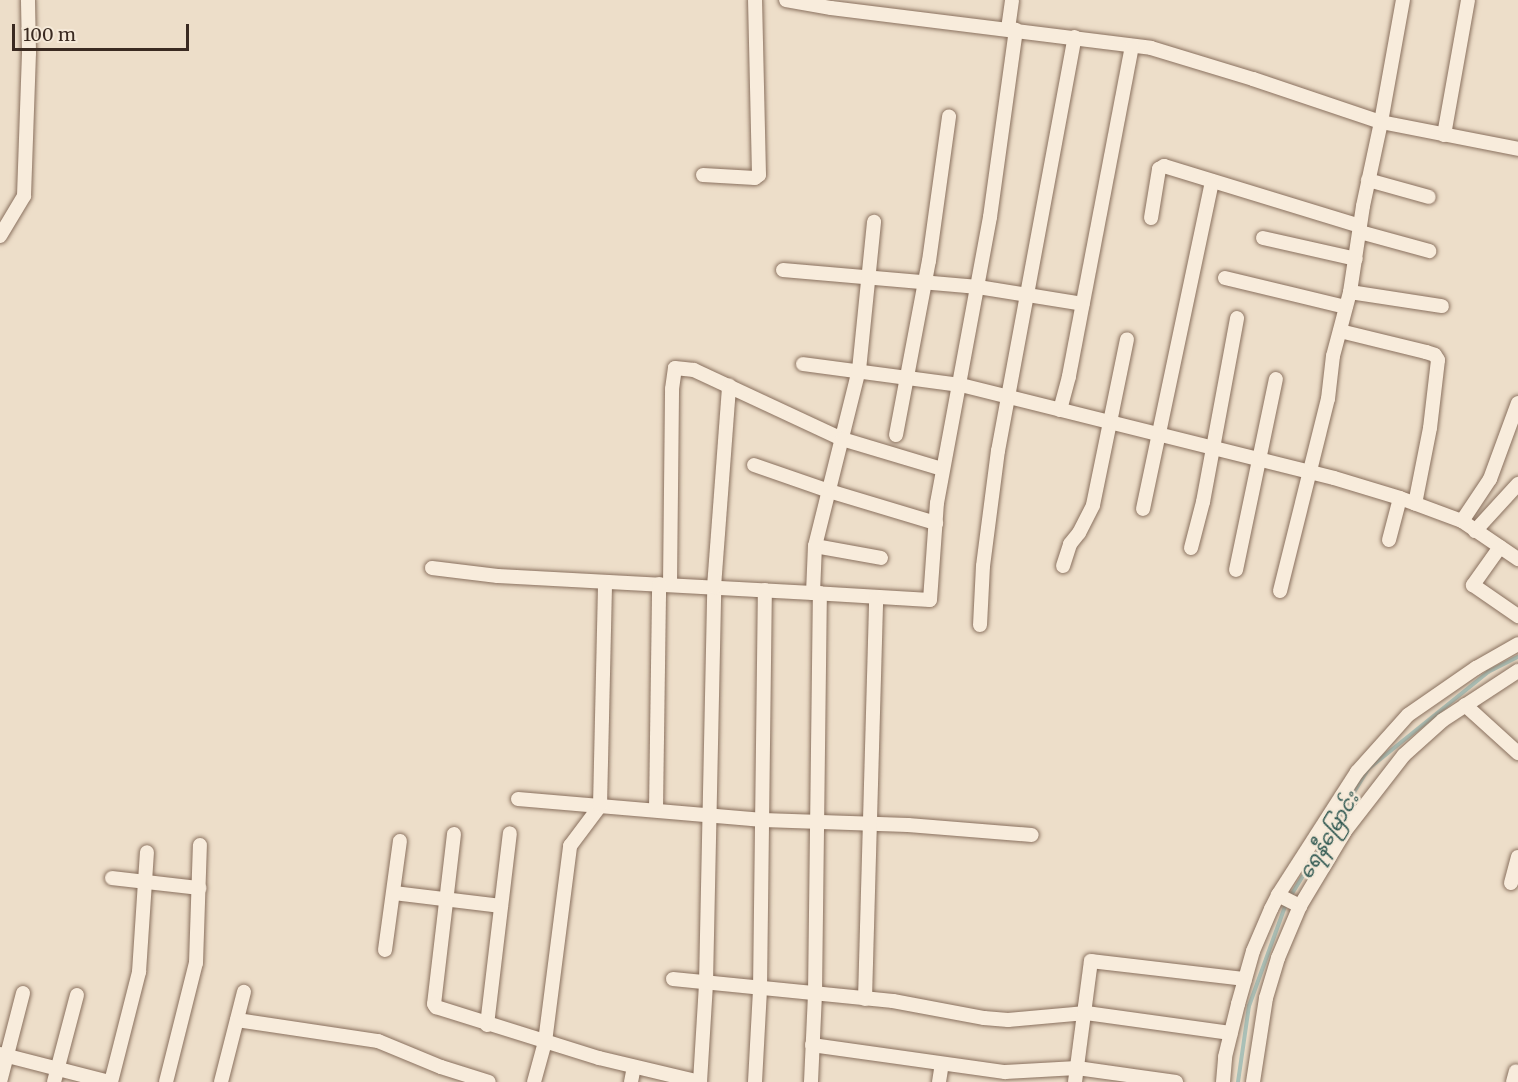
<!DOCTYPE html>
<meta charset="utf-8">
<style>
body{margin:0}
#map{position:relative;width:1518px;height:1082px;overflow:hidden;background:#eddec9;font-family:Merriweather,"Noto Sans Myanmar",serif}
div>[style]{position:absolute}
.stream>*{height:4px;margin:-2px;padding:0 2px;transform-origin:2px;border-radius:2px;background:#aac1b8}
.roads{filter:drop-shadow(0 0 2px #89705e) drop-shadow(0 0 2px #89705e)}
.minor>*{height:14px;margin:-7px;padding:0 7px;transform-origin:7px;border-radius:7px;background:#f8ecdc}
span{translate:-50% -50%;white-space:nowrap;text-align:center;line-height:1.15;-webkit-text-stroke:5px #f5e9d8;paint-order:stroke}
.water-label{font-size:20px;color:#315952;font-style:italic}
.scale{position:absolute;left:12px;top:24px;width:177px;height:27px;box-sizing:border-box;border:3px solid #3a2a21;border-top:0;padding-left:8px;font-size:18px;line-height:21px;white-space:nowrap;color:#3a2a21;-webkit-text-stroke:4px #f5e9d8;paint-order:stroke}
</style>
<div id="map">
<div class="stream">
<div style="left:1290px;top:897px;width:150px;rotate:-58.6deg"></div>
<div style="left:1368px;top:769px;width:154px;rotate:-38.9deg"></div>
<div style="left:1488px;top:672px;width:34px;rotate:-27deg"></div>
<div style="left:1238px;top:1082px;width:77px;rotate:-81.8deg"></div>
<div style="left:1249px;top:1006px;width:109px;rotate:-70.1deg"></div>
</div>
<div class="roads">
<div class="minor">
<div style="left:786px;top:0;width:46px;rotate:10.1deg"></div>
<div style="left:831px;top:8px;width:322px;rotate:7.1deg"></div>
<div style="left:1151px;top:48px;width:107px;rotate:16.9deg"></div>
<div style="left:1253px;top:79px;width:135px;rotate:18.6deg"></div>
<div style="left:1381px;top:122px;width:124px;rotate:-79.8deg"></div>
<div style="left:1008px;top:29px;width:29px;rotate:-82deg"></div>
<div style="left:1444px;top:135px;width:137px;rotate:-79.9deg"></div>
<div style="left:703px;top:175px;width:52px;rotate:3.3deg"></div>
<div style="left:755px;top:178px;width:5px;rotate:-37deg"></div>
<div style="left:759px;top:175px;width:175px;rotate:-91.3deg"></div>
<div style="left:1368px;top:180px;width:63px;rotate:15.6deg"></div>
<div style="left:1151px;top:218px;width:50px;rotate:-80.7deg"></div>
<div style="left:1159px;top:169px;width:6px;rotate:-31deg"></div>
<div style="left:1164px;top:166px;width:205px;rotate:17deg"></div>
<div style="left:1360px;top:232px;width:72px;rotate:15.4deg"></div>
<div style="left:0;top:236px;width:47px;rotate:-59deg"></div>
<div style="left:24px;top:196px;width:143px;rotate:-88deg"></div>
<div style="left:29px;top:53px;width:53px;rotate:-91.1deg"></div>
<div style="left:1263px;top:238px;width:95px;rotate:12.7deg"></div>
<div style="left:783px;top:270px;width:196px;rotate:5deg"></div>
<div style="left:978px;top:287px;width:106px;rotate:9.2deg"></div>
<div style="left:1225px;top:278px;width:124px;rotate:13.5deg"></div>
<div style="left:1350px;top:292px;width:93px;rotate:8.7deg"></div>
<div style="left:1340px;top:331px;width:89px;rotate:13.7deg"></div>
<div style="left:1426px;top:352px;width:9px;rotate:18deg"></div>
<div style="left:1435px;top:355px;width:6px;rotate:59deg"></div>
<div style="left:1438px;top:360px;width:68px;rotate:96.7deg"></div>
<div style="left:1430px;top:428px;width:77px;rotate:101.2deg"></div>
<div style="left:803px;top:364px;width:159px;rotate:7.6deg"></div>
<div style="left:961px;top:385px;width:384px;rotate:14deg"></div>
<div style="left:1334px;top:478px;width:69px;rotate:16.9deg"></div>
<div style="left:1400px;top:498px;width:66px;rotate:20.4deg"></div>
<div style="left:1462px;top:521px;width:68px;rotate:34.2deg"></div>
<div style="left:1060px;top:410px;width:35px;rotate:-75deg"></div>
<div style="left:1069px;top:376px;width:336px;rotate:-79.2deg"></div>
<div style="left:896px;top:435px;width:177px;rotate:-79.3deg"></div>
<div style="left:929px;top:261px;width:146px;rotate:-82.1deg"></div>
<div style="left:754px;top:465px;width:79px;rotate:19.1deg"></div>
<div style="left:829px;top:491px;width:112px;rotate:16.7deg"></div>
<div style="left:1143px;top:509px;width:335px;rotate:-78.1deg"></div>
<div style="left:1462px;top:521px;width:50px;rotate:-56.3deg"></div>
<div style="left:1490px;top:479px;width:81px;rotate:-69.8deg"></div>
<div style="left:1475px;top:531px;width:64px;rotate:-47.5deg"></div>
<div style="left:1389px;top:540px;width:43px;rotate:-75.3deg"></div>
<div style="left:815px;top:546px;width:67px;rotate:10.3deg"></div>
<div style="left:1500px;top:547px;width:47px;rotate:125.4deg"></div>
<div style="left:1473px;top:585px;width:55px;rotate:34.6deg"></div>
<div style="left:1191px;top:548px;width:48px;rotate:-75.4deg"></div>
<div style="left:1203px;top:502px;width:187px;rotate:-79.5deg"></div>
<div style="left:1063px;top:566px;width:23px;rotate:-72deg"></div>
<div style="left:1070px;top:544px;width:14px;rotate:-51deg"></div>
<div style="left:1079px;top:533px;width:31px;rotate:-63deg"></div>
<div style="left:1093px;top:505px;width:169px;rotate:-78.4deg"></div>
<div style="left:432px;top:568px;width:66px;rotate:6.9deg"></div>
<div style="left:498px;top:576px;width:315px;rotate:3.1deg"></div>
<div style="left:813px;top:593px;width:47px;rotate:-87.6deg"></div>
<div style="left:815px;top:546px;width:181px;rotate:-76deg"></div>
<div style="left:859px;top:370px;width:149px;rotate:-84.2deg"></div>
<div style="left:1236px;top:570px;width:195px;rotate:-78.2deg"></div>
<div style="left:670px;top:585px;width:196px;rotate:-89.4deg"></div>
<div style="left:672px;top:389px;width:21px;rotate:-82deg"></div>
<div style="left:675px;top:368px;width:19px;rotate:6deg"></div>
<div style="left:694px;top:370px;width:163px;rotate:25deg"></div>
<div style="left:842px;top:439px;width:104px;rotate:16.7deg"></div>
<div style="left:1280px;top:591px;width:198px;rotate:-76deg"></div>
<div style="left:1328px;top:399px;width:43px;rotate:-83.4deg"></div>
<div style="left:1333px;top:356px;width:66px;rotate:-75.1deg"></div>
<div style="left:1350px;top:292px;width:87px;rotate:-81.4deg"></div>
<div style="left:1363px;top:206px;width:86px;rotate:-77.9deg"></div>
<div style="left:1381px;top:122px;width:140px;rotate:11.1deg"></div>
<div style="left:813px;top:593px;width:117px;rotate:3.4deg"></div>
<div style="left:930px;top:600px;width:97px;rotate:-85.9deg"></div>
<div style="left:937px;top:503px;width:291px;rotate:-79.5deg"></div>
<div style="left:990px;top:217px;width:189px;rotate:-82.1deg"></div>
<div style="left:980px;top:625px;width:59px;rotate:-87.1deg"></div>
<div style="left:983px;top:566px;width:116px;rotate:-82.6deg"></div>
<div style="left:998px;top:451px;width:421px;rotate:-79.5deg"></div>
<div style="left:1465px;top:705px;width:72px;rotate:42.2deg"></div>
<div style="left:518px;top:799px;width:246px;rotate:4.9deg"></div>
<div style="left:763px;top:820px;width:145px;rotate:2deg"></div>
<div style="left:908px;top:825px;width:124px;rotate:4.6deg"></div>
<div style="left:656px;top:810px;width:226px;rotate:-89.2deg"></div>
<div style="left:454px;top:834px;width:171px;rotate:96.7deg"></div>
<div style="left:434px;top:1004px;width:4px;rotate:56deg"></div>
<div style="left:436px;top:1007px;width:171px;rotate:17.4deg"></div>
<div style="left:599px;top:1058px;width:104px;rotate:13.4deg"></div>
<div style="left:112px;top:878px;width:88px;rotate:6.6deg"></div>
<div style="left:1511px;top:883px;width:27px;rotate:-75deg"></div>
<div style="left:394px;top:893px;width:108px;rotate:6.9deg"></div>
<div style="left:1278px;top:895px;width:146px;rotate:-57.3deg"></div>
<div style="left:1357px;top:772px;width:76px;rotate:-48.2deg"></div>
<div style="left:1408px;top:715px;width:83px;rotate:-34.7deg"></div>
<div style="left:1476px;top:668px;width:48px;rotate:-29.7deg"></div>
<div style="left:385px;top:950px;width:110px;rotate:-82.2deg"></div>
<div style="left:673px;top:979px;width:221px;rotate:5.7deg"></div>
<div style="left:893px;top:1001px;width:93px;rotate:10.6deg"></div>
<div style="left:984px;top:1018px;width:24px;rotate:5deg"></div>
<div style="left:1008px;top:1020px;width:78px;rotate:-5.1deg"></div>
<div style="left:1086px;top:1013px;width:146px;rotate:7.9deg"></div>
<div style="left:865px;top:999px;width:402px;rotate:-88.4deg"></div>
<div style="left:237px;top:1020px;width:143px;rotate:8.5deg"></div>
<div style="left:378px;top:1041px;width:68px;rotate:22.4deg"></div>
<div style="left:441px;top:1067px;width:50px;rotate:17.4deg"></div>
<div style="left:487px;top:1025px;width:193px;rotate:-83.2deg"></div>
<div style="left:812px;top:1045px;width:195px;rotate:8deg"></div>
<div style="left:1005px;top:1072px;width:72px;rotate:-3.2deg"></div>
<div style="left:1077px;top:1068px;width:100px;rotate:8deg"></div>
<div style="left:0;top:1054px;width:113px;rotate:14.4deg"></div>
<div style="left:0;top:1082px;width:92px;rotate:-75.5deg"></div>
<div style="left:54px;top:1082px;width:90px;rotate:-75.2deg"></div>
<div style="left:111px;top:1082px;width:114px;rotate:-75.7deg"></div>
<div style="left:139px;top:972px;width:120px;rotate:-86.2deg"></div>
<div style="left:166px;top:1082px;width:123px;rotate:-75.9deg"></div>
<div style="left:196px;top:963px;width:118px;rotate:-88.1deg"></div>
<div style="left:221px;top:1082px;width:93px;rotate:-75.7deg"></div>
<div style="left:534px;top:1082px;width:41px;rotate:-74.6deg"></div>
<div style="left:545px;top:1042px;width:198px;rotate:-82.7deg"></div>
<div style="left:570px;top:846px;width:50px;rotate:-53.1deg"></div>
<div style="left:600px;top:806px;width:224px;rotate:-88.7deg"></div>
<div style="left:631px;top:1082px;width:15px;rotate:-79deg"></div>
<div style="left:700px;top:1082px;width:99px;rotate:-86.5deg"></div>
<div style="left:706px;top:983px;width:396px;rotate:-88.8deg"></div>
<div style="left:714px;top:587px;width:202px;rotate:-85.7deg"></div>
<div style="left:755px;top:1082px;width:92px;rotate:-86.9deg"></div>
<div style="left:760px;top:990px;width:400px;rotate:-89.3deg"></div>
<div style="left:811px;top:1082px;width:88px;rotate:-87.4deg"></div>
<div style="left:815px;top:994px;width:401px;rotate:-89.3deg"></div>
<div style="left:939px;top:1082px;width:18px;rotate:-81deg"></div>
<div style="left:1075px;top:1082px;width:122px;rotate:-82.5deg"></div>
<div style="left:1091px;top:961px;width:155px;rotate:6.7deg"></div>
<div style="left:1223px;top:1082px;width:25px;rotate:-85deg"></div>
<div style="left:1225px;top:1057px;width:55px;rotate:-76.2deg"></div>
<div style="left:1238px;top:1004px;width:55px;rotate:-74.2deg"></div>
<div style="left:1253px;top:951px;width:46px;rotate:-66.8deg"></div>
<div style="left:1271px;top:909px;width:16px;rotate:-63deg"></div>
<div style="left:1278px;top:895px;width:25px;rotate:27deg"></div>
<div style="left:1253px;top:1082px;width:85px;rotate:-81.2deg"></div>
<div style="left:1266px;top:998px;width:42px;rotate:-73.3deg"></div>
<div style="left:1278px;top:958px;width:56px;rotate:-67.1deg"></div>
<div style="left:1300px;top:906px;width:87px;rotate:-59deg"></div>
<div style="left:1345px;top:831px;width:96px;rotate:-52.2deg"></div>
<div style="left:1404px;top:755px;width:52px;rotate:-41.9deg"></div>
<div style="left:1443px;top:720px;width:90px;rotate:-33.2deg"></div>
<div style="left:1513px;top:1082px;width:11px;rotate:-75deg"></div>
</div>
</div>
<div class="water-label">
<span style="left:1328px;top:835px;rotate:-59deg">ရေနီမြောင်း</span>
</div>
<div class="scale">100 m</div>
</div>
